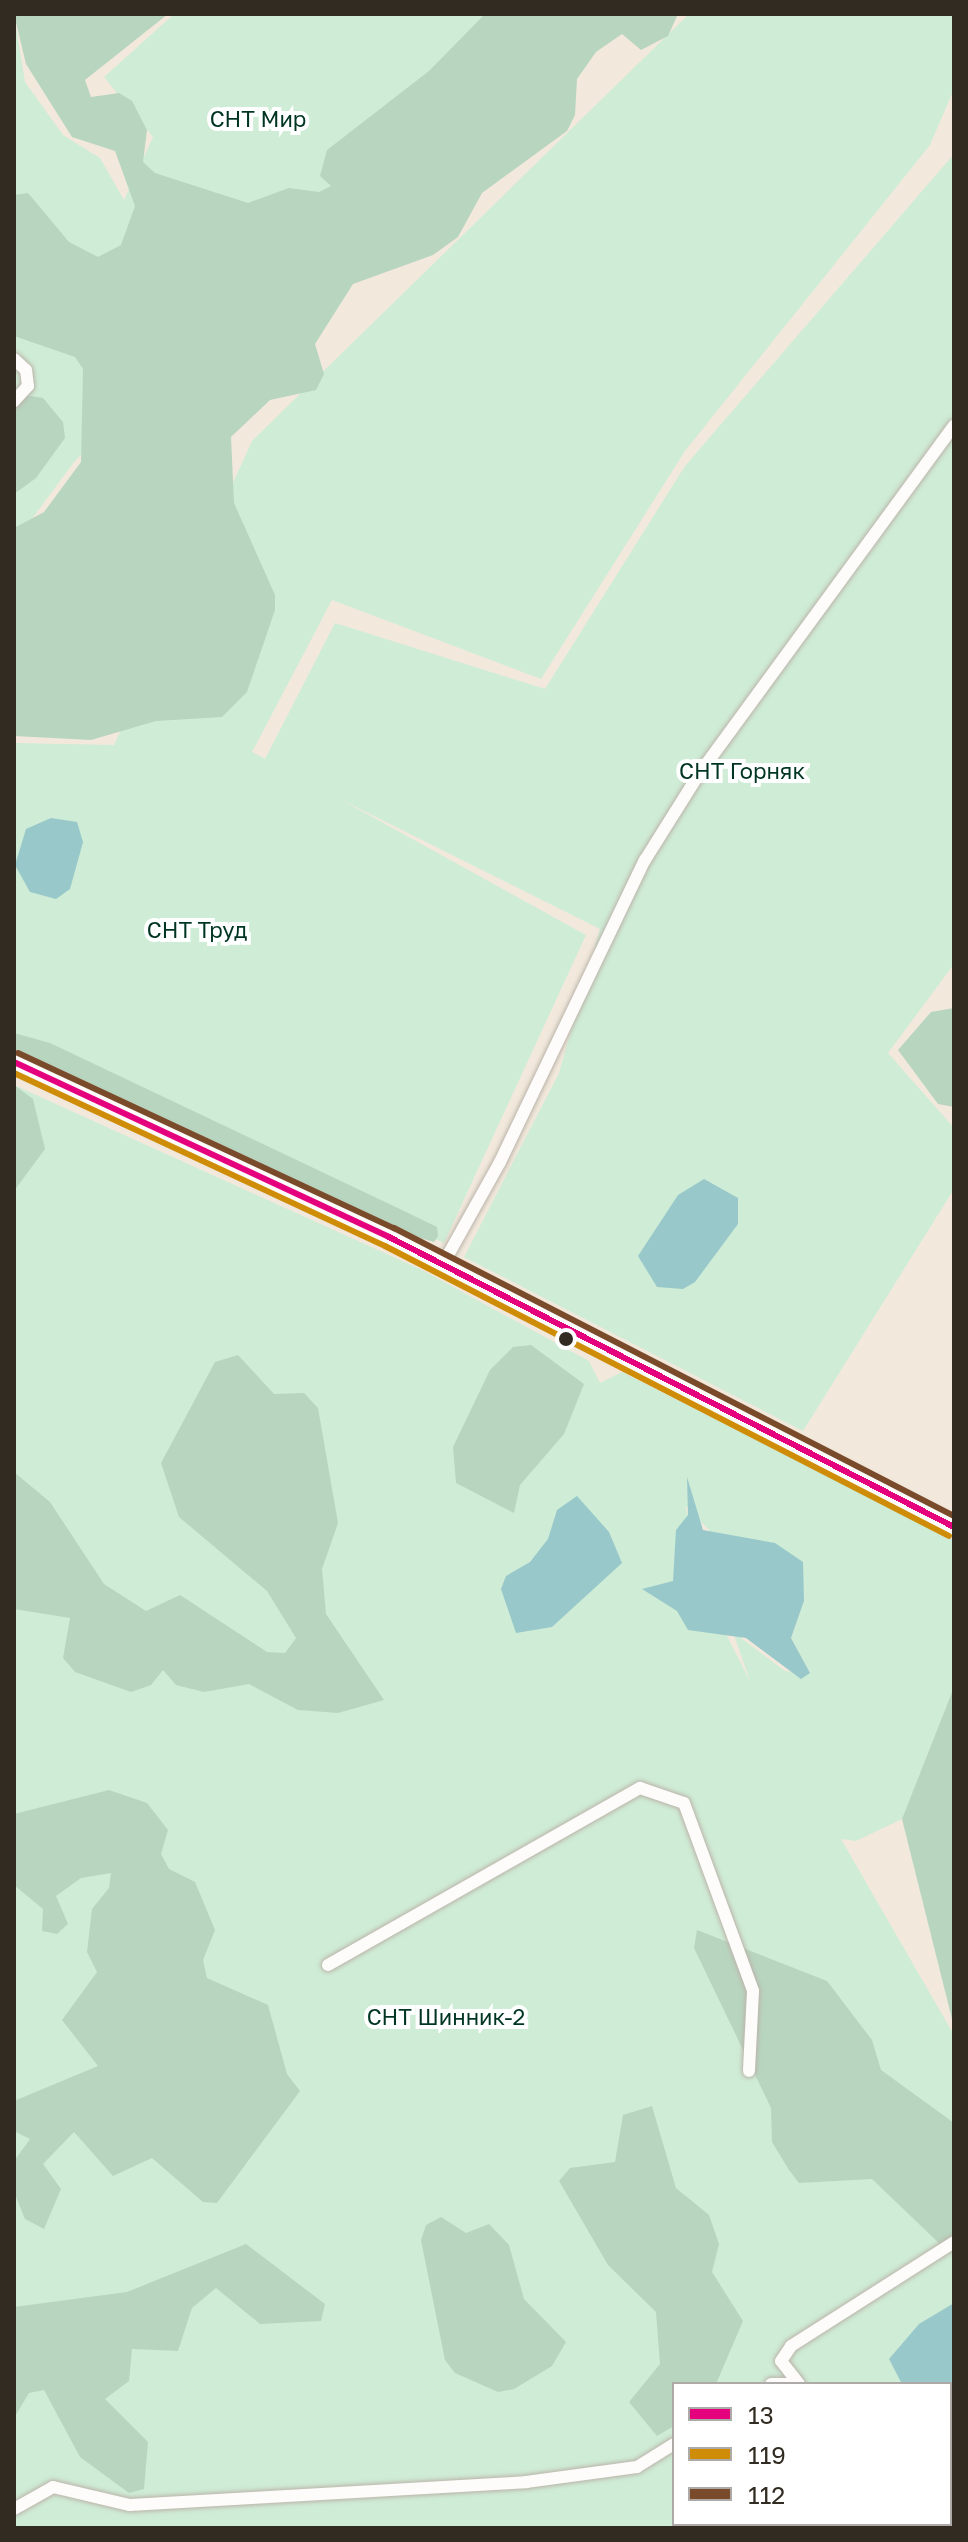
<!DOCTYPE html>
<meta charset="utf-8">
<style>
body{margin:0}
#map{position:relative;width:968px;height:2542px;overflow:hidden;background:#f2e9dc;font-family:"Golos Text",sans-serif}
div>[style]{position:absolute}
.green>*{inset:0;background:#cfecd6}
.forest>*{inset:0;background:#b8d5c0}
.water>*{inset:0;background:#98c8ca}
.roads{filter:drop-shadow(0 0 2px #bbb4aa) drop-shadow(0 0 2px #bbb4aa)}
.minor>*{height:12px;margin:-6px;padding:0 6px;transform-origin:6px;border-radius:6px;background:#fdfcfa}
.tertiary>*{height:16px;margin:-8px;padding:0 8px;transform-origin:8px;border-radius:8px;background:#fdfcfa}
.bus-1>*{height:6px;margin:-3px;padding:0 3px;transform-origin:3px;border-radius:3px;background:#e5007d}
.bus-2>*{height:6px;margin:-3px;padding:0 3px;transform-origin:3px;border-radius:3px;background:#cf8d07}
.bus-3>*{height:6px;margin:-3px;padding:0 3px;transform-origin:3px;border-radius:3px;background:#7a4b2a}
.dots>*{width:22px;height:22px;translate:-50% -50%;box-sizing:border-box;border:4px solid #fff;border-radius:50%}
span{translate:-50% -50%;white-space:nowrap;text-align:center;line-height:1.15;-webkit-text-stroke:8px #fff;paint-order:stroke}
.park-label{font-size:22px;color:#003523}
.frame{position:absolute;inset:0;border:16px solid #312b22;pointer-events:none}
.legend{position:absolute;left:672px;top:2382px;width:280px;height:144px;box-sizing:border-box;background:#fff;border:2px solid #adaaa7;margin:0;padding:10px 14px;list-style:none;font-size:24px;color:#312b22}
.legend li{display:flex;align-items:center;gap:16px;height:40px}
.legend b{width:40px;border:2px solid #adaaa7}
</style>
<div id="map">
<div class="green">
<div style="clip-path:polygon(14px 14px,25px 82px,63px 135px,100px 158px,124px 200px,153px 137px,104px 77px,174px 14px,506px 14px,74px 462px,14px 543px)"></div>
<div style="clip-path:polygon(689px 14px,954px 14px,954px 89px,930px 145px,685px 451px,541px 679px,332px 600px,252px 752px,265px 759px,335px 623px,545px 689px,685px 466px,954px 154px,954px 964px,888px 1053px,954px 1128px,954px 1189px,803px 1431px,464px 1257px,559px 1073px,600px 929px,340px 799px,586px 935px,444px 1243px,14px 1050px,14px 743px,114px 745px,252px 441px)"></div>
<div style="clip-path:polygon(evenodd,14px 1085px,422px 1270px,589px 1361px,600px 1383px,622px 1372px,954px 1540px,954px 1687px,902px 1819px,856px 1841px,841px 1839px,954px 2035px,954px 2528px,14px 2528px,14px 1085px,685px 1506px,715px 1536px,775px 1543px,804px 1601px,791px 1638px,810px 1673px,785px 1671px,733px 1632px,750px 1681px,676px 1536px,688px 1515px,685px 1506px,14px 1085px,674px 2384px,950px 2384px,950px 2524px,674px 2524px,674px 2384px)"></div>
</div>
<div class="forest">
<div style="clip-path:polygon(14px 14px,168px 14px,85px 80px,91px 97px,119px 93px,132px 101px,147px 130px,143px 162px,155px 173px,248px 203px,289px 188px,319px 192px,331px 186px,320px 176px,327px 150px,429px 71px,485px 14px,678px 14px,668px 36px,641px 50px,622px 34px,596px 52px,577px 79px,575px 115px,567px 131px,482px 193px,458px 237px,433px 255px,353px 284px,315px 344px,324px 374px,316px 390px,270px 400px,231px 437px,234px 503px,275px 595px,275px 610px,247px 692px,222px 717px,156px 721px,91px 740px,14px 736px,14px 528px,44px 512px,81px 462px,83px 369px,75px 357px,14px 336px,14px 195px,28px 193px,69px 242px,98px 257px,121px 245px,135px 206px,115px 151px,72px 137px,26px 64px)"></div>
<div style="clip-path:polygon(24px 395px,43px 398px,63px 422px,65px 438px,36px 478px,14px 494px,14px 405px)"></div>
<div style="clip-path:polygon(954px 1008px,954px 1107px,938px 1104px,898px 1050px,931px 1012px)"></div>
<div style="clip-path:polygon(14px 1033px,50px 1043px,402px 1210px,437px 1227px,438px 1236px,434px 1242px,382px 1227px,14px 1053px)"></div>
<div style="clip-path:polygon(14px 1085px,33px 1099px,45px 1149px,14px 1191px)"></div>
<div style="clip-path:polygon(531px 1345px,584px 1384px,564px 1434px,520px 1485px,514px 1513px,456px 1483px,453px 1447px,490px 1370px,513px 1347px)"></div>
<div style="clip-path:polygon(238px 1355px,274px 1394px,304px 1393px,318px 1408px,338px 1523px,322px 1569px,326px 1614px,384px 1700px,338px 1713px,298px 1710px,249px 1684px,204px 1692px,176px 1685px,163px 1670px,151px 1685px,131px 1692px,75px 1672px,63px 1658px,70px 1618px,14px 1609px,14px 1472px,50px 1502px,104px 1584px,146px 1611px,180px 1595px,267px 1652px,285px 1653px,296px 1638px,267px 1591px,179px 1517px,161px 1463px,215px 1362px)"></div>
<div style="clip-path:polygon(954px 1687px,954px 2027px,902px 1819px)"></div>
<div style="clip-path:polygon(109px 1790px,147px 1803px,168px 1830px,161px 1854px,169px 1869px,195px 1882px,215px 1930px,203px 1960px,207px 1978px,268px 2005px,287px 2074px,300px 2091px,217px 2203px,203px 2202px,152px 2158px,113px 2176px,74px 2132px,43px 2164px,61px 2189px,44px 2229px,25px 2219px,14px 2192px,14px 2161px,30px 2139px,14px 2131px,14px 2101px,98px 2066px,62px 2020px,97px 1972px,87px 1952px,92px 1909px,109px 1888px,111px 1873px,81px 1878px,56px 1896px,68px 1924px,57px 1934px,42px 1931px,43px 1909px,14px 1885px,14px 1814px)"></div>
<div style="clip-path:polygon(697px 1930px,827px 1981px,872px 2040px,881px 2070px,954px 2123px,954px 2232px,943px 2247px,872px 2179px,799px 2183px,789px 2170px,772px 2142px,771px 2108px,694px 1948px)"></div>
<div style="clip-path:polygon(652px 2106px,676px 2188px,709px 2215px,719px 2244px,712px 2272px,743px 2321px,716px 2384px,674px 2384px,674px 2426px,657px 2436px,629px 2402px,660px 2364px,656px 2312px,608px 2265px,559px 2181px,570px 2168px,615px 2162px,623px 2115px)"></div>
<div style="clip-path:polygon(441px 2217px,466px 2233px,489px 2224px,509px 2245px,524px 2299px,566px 2342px,552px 2366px,514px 2389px,498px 2392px,455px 2373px,445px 2360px,421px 2240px,426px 2225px)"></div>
<div style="clip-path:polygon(246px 2244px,325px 2304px,321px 2321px,260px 2324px,216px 2288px,192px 2308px,178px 2351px,132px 2349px,129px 2381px,105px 2399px,148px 2442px,144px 2489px,129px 2493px,80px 2457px,44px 2390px,29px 2393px,14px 2418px,14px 2307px,127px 2292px)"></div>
</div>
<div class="water">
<div style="clip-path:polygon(51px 818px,77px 822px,83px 842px,70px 889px,56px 899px,30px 892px,15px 865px,26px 829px)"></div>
<div style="clip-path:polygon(704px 1179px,738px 1198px,738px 1224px,695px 1282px,683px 1289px,657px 1287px,638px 1256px,678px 1195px)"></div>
<div style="clip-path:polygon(687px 1477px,703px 1530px,775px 1543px,803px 1562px,804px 1601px,791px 1638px,810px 1673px,801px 1679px,746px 1638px,688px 1630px,677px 1611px,642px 1589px,673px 1581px,676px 1530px,688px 1515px)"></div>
<div style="clip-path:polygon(577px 1496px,609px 1532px,622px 1563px,552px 1627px,516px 1633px,501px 1589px,506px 1576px,530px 1562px,548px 1539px,557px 1510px)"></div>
<div style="clip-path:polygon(954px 2303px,954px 2447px,950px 2384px,902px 2384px,889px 2359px,919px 2324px)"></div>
</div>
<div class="roads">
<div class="minor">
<div style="left:14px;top:359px;width:16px;rotate:43deg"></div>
<div style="left:26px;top:370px;width:16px;rotate:83deg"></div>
<div style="left:28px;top:386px;width:21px;rotate:133deg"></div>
<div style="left:443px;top:1264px;width:117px;rotate:-60.8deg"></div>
<div style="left:500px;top:1162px;width:335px;rotate:-64.4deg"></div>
<div style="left:645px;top:860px;width:102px;rotate:-57.9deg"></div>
<div style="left:699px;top:774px;width:432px;rotate:-53.8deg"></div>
<div style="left:328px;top:1965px;width:359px;rotate:-29.6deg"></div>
<div style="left:640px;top:1788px;width:46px;rotate:18.8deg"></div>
<div style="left:684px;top:1803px;width:200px;rotate:69.8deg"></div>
<div style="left:753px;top:1991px;width:80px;rotate:92.9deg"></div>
<div style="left:771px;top:2384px;width:23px"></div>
<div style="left:799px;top:2384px;width:29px;rotate:-128deg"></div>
<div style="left:781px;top:2361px;width:18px;rotate:-56deg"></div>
<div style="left:791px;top:2346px;width:193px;rotate:-32.5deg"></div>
<div style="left:14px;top:2509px;width:45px;rotate:-29.4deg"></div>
<div style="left:53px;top:2487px;width:79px;rotate:13.2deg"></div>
<div style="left:130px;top:2505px;width:397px;rotate:-3.3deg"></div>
<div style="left:526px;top:2482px;width:112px;rotate:-7.7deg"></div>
<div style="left:637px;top:2467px;width:44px;rotate:-31.9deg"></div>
<div style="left:901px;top:2524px;width:5px;rotate:53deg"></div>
</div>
<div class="tertiary">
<div style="left:14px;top:1062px;width:414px;rotate:25deg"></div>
<div style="left:389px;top:1237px;width:635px;rotate:27.17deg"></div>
</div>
</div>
<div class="bus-1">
<div style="left:14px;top:1062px;width:414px;rotate:25deg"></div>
<div style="left:389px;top:1237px;width:635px;rotate:27.17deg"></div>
</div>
<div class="bus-2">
<div style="left:14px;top:1073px;width:409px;rotate:25deg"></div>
<div style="left:385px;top:1246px;width:634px;rotate:27.21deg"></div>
</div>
<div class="bus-3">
<div style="left:18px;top:1053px;width:415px;rotate:25deg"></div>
<div style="left:394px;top:1228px;width:630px;rotate:27.22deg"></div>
</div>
<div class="dots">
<div style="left:566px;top:1339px;background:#312b22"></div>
</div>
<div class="park-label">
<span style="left:258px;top:119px">СНТ Мир</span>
<span style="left:742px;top:771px">СНТ Горняк</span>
<span style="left:197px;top:930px">СНТ Труд</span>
<span style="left:446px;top:2017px">СНТ Шинник-2</span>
</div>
<div class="frame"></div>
<ul class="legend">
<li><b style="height:10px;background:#e5007d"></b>13</li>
<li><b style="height:10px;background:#cf8d07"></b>119</li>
<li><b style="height:10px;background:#7a4b2a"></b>112</li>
</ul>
</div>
